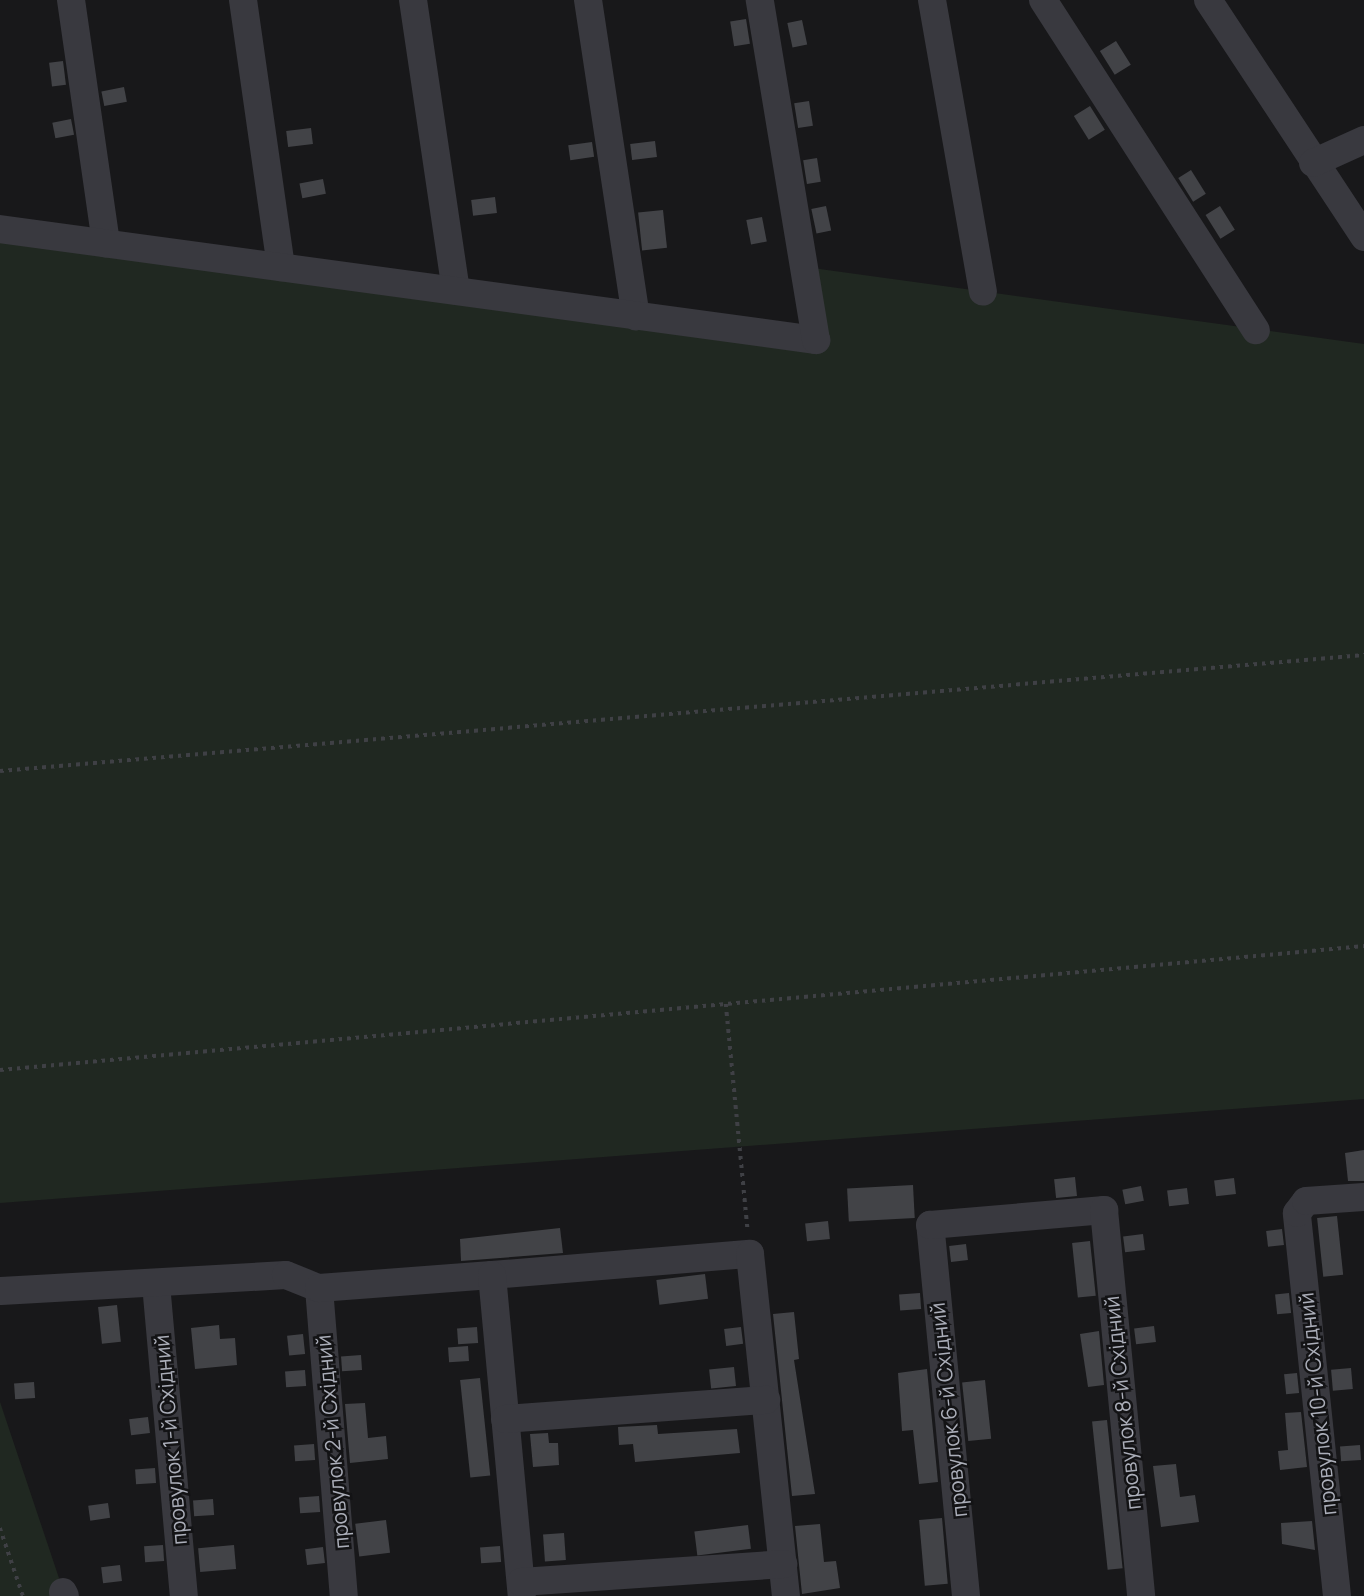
<!DOCTYPE html>
<meta charset="utf-8">
<style>
body{margin:0}
#map{position:relative;width:1364px;height:1596px;overflow:hidden;background:#18181a;font-family:Manrope,sans-serif}
div>[style]{position:absolute}
.green>*{inset:0;background:#202821}
.building>*{inset:0;background:#424347;transform-origin:0 0}
.path>*{height:3.5px;margin-top:-1.75px;transform-origin:0;background:repeating-linear-gradient(90deg,#3f4045 0 3.5px,transparent 0 8.5px)}
.minor>*{height:28px;margin:-14px;padding:0 14px;transform-origin:14px;border-radius:14px;background:#39393f}
span{translate:-50% -50%;white-space:nowrap;text-align:center;line-height:1.15;-webkit-text-stroke:5px #131315;paint-order:stroke}
.street-label{font-size:21px;color:#abaeb9}
</style>
<div id="map">
<div class="green">
<div style="clip-path:polygon(0 229px,816px 340px,805px 267px,1364px 344px,1364px 1099px,0 1203px)"></div>
<div style="clip-path:polygon(0 1402px,65px 1596px,0 1596px)"></div>
</div>
<div class="building">
<div style="left:746px;top:19px;width:25px;height:16px;rotate:81deg"></div>
<div style="left:802px;top:20px;width:25px;height:15px;rotate:78deg"></div>
<div style="left:1116px;top:41px;width:28px;height:19px;rotate:58deg"></div>
<div style="left:63px;top:61px;width:24px;height:14px;rotate:83deg"></div>
<div style="left:124px;top:87px;width:15px;height:23px;rotate:79deg"></div>
<div style="left:809px;top:101px;width:25px;height:15px;rotate:81deg"></div>
<div style="left:1090px;top:106px;width:28px;height:19px;rotate:58deg"></div>
<div style="left:71px;top:119px;width:16px;height:19px;rotate:79deg"></div>
<div style="left:311px;top:128px;width:16px;height:25px;rotate:83deg"></div>
<div style="left:655px;top:141px;width:16px;height:25px;rotate:83deg"></div>
<div style="left:592px;top:142px;width:15px;height:24px;rotate:82deg"></div>
<div style="left:817px;top:158px;width:24px;height:14px;rotate:81deg"></div>
<div style="left:1191px;top:170px;width:28px;height:15px;rotate:58deg"></div>
<div style="left:323px;top:179px;width:15px;height:24px;rotate:79deg"></div>
<div style="left:495px;top:197px;width:16px;height:24px;rotate:83deg"></div>
<div style="left:826px;top:206px;width:25px;height:15px;rotate:78deg"></div>
<div style="left:1220px;top:206px;width:28px;height:17px;rotate:58deg"></div>
<div style="left:663px;top:210px;width:38px;height:25px;rotate:84deg"></div>
<div style="left:762px;top:217px;width:25px;height:16px;rotate:79deg"></div>
<div style="clip-path:polygon(1364px 1150px,1364px 1181px,1348px 1181px,1345px 1153px)"></div>
<div style="left:1075px;top:1177px;width:19px;height:21px;rotate:84deg"></div>
<div style="left:1234px;top:1178px;width:16px;height:20px;rotate:83deg"></div>
<div style="left:913px;top:1185px;width:33px;height:66px;rotate:87deg"></div>
<div style="left:1141px;top:1186px;width:15px;height:19px;rotate:79deg"></div>
<div style="left:1187px;top:1188px;width:16px;height:20px;rotate:83deg"></div>
<div style="left:1337px;top:1216px;width:59px;height:20px;rotate:84deg"></div>
<div style="left:828px;top:1221px;width:18px;height:23px;rotate:84deg"></div>
<div style="clip-path:polygon(560px 1228px,563px 1253px,461px 1261px,460px 1239px)"></div>
<div style="left:1282px;top:1229px;width:16px;height:16px;rotate:83deg"></div>
<div style="left:1143px;top:1234px;width:16px;height:20px;rotate:83deg"></div>
<div style="left:1090px;top:1241px;width:55px;height:18px;rotate:84deg"></div>
<div style="left:966px;top:1244px;width:16px;height:17px;rotate:83deg"></div>
<div style="left:705px;top:1274px;width:25px;height:49px;rotate:83deg"></div>
<div style="left:920px;top:1293px;width:16px;height:21px;rotate:86deg"></div>
<div style="left:1289px;top:1293px;width:20px;height:14px;rotate:84deg"></div>
<div style="left:117px;top:1305px;width:37px;height:19px;rotate:84deg"></div>
<div style="clip-path:polygon(794px 1312px,799px 1359px,794px 1360px,815px 1494px,792px 1496px,773px 1314px)"></div>
<div style="clip-path:polygon(219px 1325px,220px 1339px,235px 1338px,237px 1365px,195px 1369px,191px 1328px)"></div>
<div style="left:1154px;top:1326px;width:16px;height:20px;rotate:83deg"></div>
<div style="left:477px;top:1327px;width:16px;height:20px;rotate:86deg"></div>
<div style="left:741px;top:1327px;width:17px;height:17px;rotate:83deg"></div>
<div style="clip-path:polygon(1099px 1331px,1104px 1385px,1088px 1387px,1080px 1334px)"></div>
<div style="left:303px;top:1334px;width:20px;height:16px;rotate:84deg"></div>
<div style="left:468px;top:1346px;width:15px;height:20px;rotate:86deg"></div>
<div style="left:361px;top:1355px;width:15px;height:20px;rotate:86deg"></div>
<div style="left:734px;top:1367px;width:19px;height:25px;rotate:84deg"></div>
<div style="left:1351px;top:1368px;width:21px;height:20px;rotate:85deg"></div>
<div style="clip-path:polygon(927px 1369px,938px 1482px,919px 1484px,913px 1430px,902px 1431px,898px 1373px)"></div>
<div style="left:305px;top:1370px;width:16px;height:20px;rotate:86deg"></div>
<div style="left:1297px;top:1373px;width:20px;height:13px;rotate:84deg"></div>
<div style="left:480px;top:1378px;width:98px;height:20px;rotate:84deg"></div>
<div style="left:985px;top:1380px;width:59px;height:23px;rotate:84deg"></div>
<div style="left:34px;top:1382px;width:16px;height:20px;rotate:86deg"></div>
<div style="clip-path:polygon(365px 1403px,368px 1438px,386px 1436px,388px 1459px,350px 1463px,345px 1404px)"></div>
<div style="clip-path:polygon(1301px 1412px,1307px 1467px,1280px 1470px,1278px 1451px,1288px 1450px,1285px 1413px)"></div>
<div style="left:148px;top:1417px;width:16px;height:19px;rotate:83deg"></div>
<div style="left:1107px;top:1420px;width:149px;height:15px;rotate:84deg"></div>
<div style="clip-path:polygon(657px 1425px,658px 1434px,737px 1429px,740px 1453px,635px 1462px,633px 1444px,619px 1445px,618px 1427px)"></div>
<div style="clip-path:polygon(548px 1433px,549px 1443px,558px 1443px,559px 1465px,533px 1467px,530px 1434px)"></div>
<div style="left:314px;top:1444px;width:16px;height:20px;rotate:86deg"></div>
<div style="left:1360px;top:1445px;width:15px;height:20px;rotate:86deg"></div>
<div style="clip-path:polygon(1176px 1464px,1180px 1497px,1195px 1495px,1199px 1522px,1161px 1527px,1153px 1466px)"></div>
<div style="left:155px;top:1468px;width:15px;height:20px;rotate:86deg"></div>
<div style="left:319px;top:1496px;width:16px;height:20px;rotate:86deg"></div>
<div style="left:213px;top:1499px;width:16px;height:20px;rotate:86deg"></div>
<div style="left:108px;top:1503px;width:15px;height:20px;rotate:82deg"></div>
<div style="left:942px;top:1518px;width:66px;height:23px;rotate:85deg"></div>
<div style="left:386px;top:1520px;width:33px;height:31px;rotate:83deg"></div>
<div style="clip-path:polygon(1312px 1521px,1315px 1550px,1282px 1544px,1281px 1523px)"></div>
<div style="clip-path:polygon(820px 1524px,824px 1562px,836px 1561px,840px 1588px,802px 1594px,795px 1526px)"></div>
<div style="left:748px;top:1525px;width:24px;height:54px;rotate:83deg"></div>
<div style="left:564px;top:1533px;width:27px;height:21px;rotate:86deg"></div>
<div style="left:163px;top:1545px;width:16px;height:19px;rotate:86deg"></div>
<div style="left:234px;top:1545px;width:24px;height:36px;rotate:85deg"></div>
<div style="left:500px;top:1546px;width:16px;height:20px;rotate:86deg"></div>
<div style="left:323px;top:1547px;width:16px;height:18px;rotate:83deg"></div>
<div style="left:120px;top:1565px;width:16px;height:19px;rotate:83deg"></div>
</div>
<div class="path">
<div style="left:0;top:771px;width:1369px;rotate:-4.86deg"></div>
<div style="left:726px;top:1004px;width:228px;rotate:84.5deg"></div>
<div style="left:0;top:1070px;width:1370px;rotate:-5.19deg"></div>
<div style="left:0;top:1528px;width:72px;rotate:71.3deg"></div>
</div>
<div class="minor">
<div style="left:71px;top:0;width:246px;rotate:81.8deg"></div>
<div style="left:243px;top:0;width:270px;rotate:81.9deg"></div>
<div style="left:413px;top:0;width:294px;rotate:81.6deg"></div>
<div style="left:588px;top:0;width:320px;rotate:81.4deg"></div>
<div style="left:932px;top:0;width:296px;rotate:80.1deg"></div>
<div style="left:1043px;top:0;width:393px;rotate:57.2deg"></div>
<div style="left:1208px;top:0;width:284px;rotate:56.6deg"></div>
<div style="left:1313px;top:163px;width:56px;rotate:-24.3deg"></div>
<div style="left:0;top:229px;width:824px;rotate:7.75deg"></div>
<div style="left:816px;top:340px;width:345px;rotate:-99.4deg"></div>
<div style="left:492px;top:1275px;width:259px;rotate:-4.7deg"></div>
<div style="left:750px;top:1254px;width:344px;rotate:84deg"></div>
<div style="left:156px;top:1284px;width:313px;rotate:84.9deg"></div>
<div style="left:319px;top:1288px;width:309px;rotate:85.4deg"></div>
<div style="left:1px;top:1291px;width:285px;rotate:-3.2deg"></div>
<div style="left:286px;top:1275px;width:35px;rotate:22deg"></div>
<div style="left:319px;top:1288px;width:173px;rotate:-4.3deg"></div>
<div style="left:492px;top:1275px;width:322px;rotate:84.7deg"></div>
<div style="left:505px;top:1419px;width:262px;rotate:-4.2deg"></div>
<div style="left:521px;top:1582px;width:263px;rotate:-3.9deg"></div>
<div style="left:63px;top:1592px;width:4px;rotate:63deg"></div>
<div style="left:966px;top:1596px;width:373px;rotate:-95.5deg"></div>
<div style="left:930px;top:1225px;width:175px;rotate:-4.9deg"></div>
<div style="left:1104px;top:1210px;width:388px;rotate:84.5deg"></div>
<div style="left:1337px;top:1596px;width:385px;rotate:-96deg"></div>
<div style="left:1297px;top:1213px;width:15px;rotate:-53deg"></div>
<div style="left:1306px;top:1201px;width:58px;rotate:-3.9deg"></div>
</div>
<div class="street-label">
<span style="left:1122px;top:1403px;rotate:-96deg">провулок 8-й Східний</span>
<span style="left:1317px;top:1404px;rotate:-96deg">провулок 10-й Східний</span>
<span style="left:948px;top:1410px;rotate:-96deg">провулок 6-й Східний</span>
<span style="left:170px;top:1440px;rotate:-95deg">провулок 1-й Східний</span>
<span style="left:332px;top:1442px;rotate:-95deg">провулок 2-й Східний</span>
</div>
</div>
